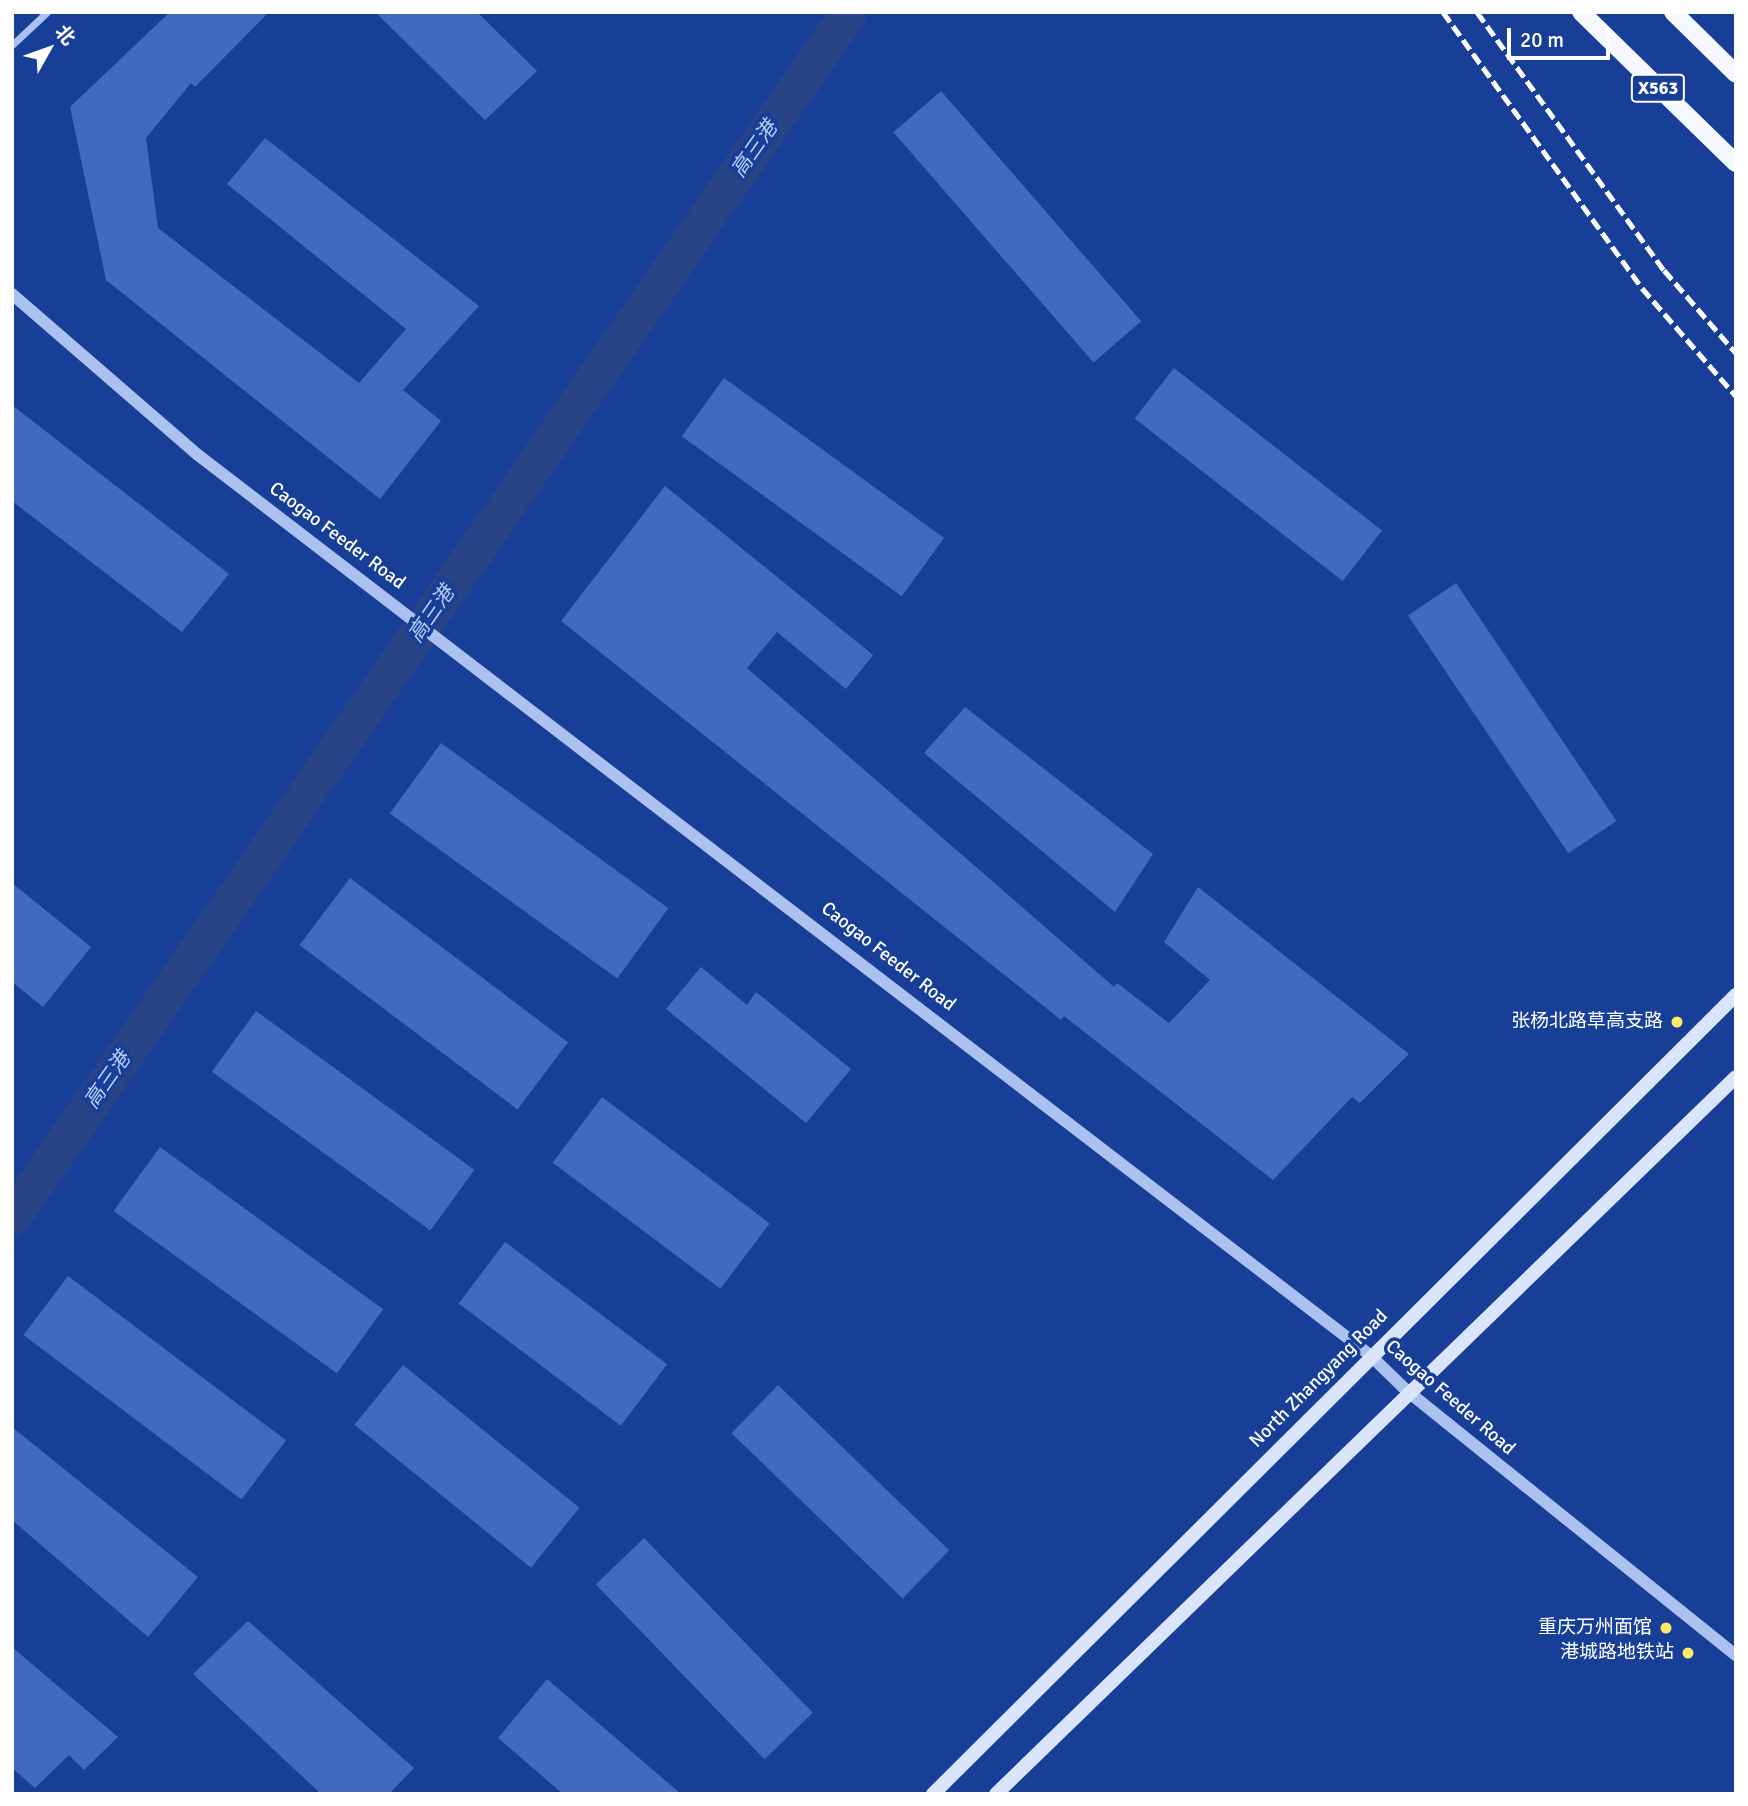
<!DOCTYPE html>
<meta charset="utf-8">
<style>
body{margin:0}
#map{position:relative;width:1748px;height:1806px;overflow:hidden;background:#183f97;font-family:Signika,"Noto Sans SC",sans-serif}
div>[style]{position:absolute}
.canal>*{height:37px;margin:-18.5px;padding:0 18.5px;transform-origin:18.5px;border-radius:18.5px;background:#284486}
.building>*{inset:0;background:#4169be;transform-origin:0 0}
.minor>*{height:7px;margin:-3.5px;padding:0 3.5px;transform-origin:3.5px;border-radius:3.5px;background:#abc2f1}
.tertiary>*{height:12px;margin:-6px;padding:0 6px;transform-origin:6px;border-radius:6px;background:#abc2f1}
.secondary>*{height:14px;margin:-7px;padding:0 7px;transform-origin:7px;border-radius:7px;background:#dae4fb}
.primary>*{height:18px;margin:-9px;padding:0 9px;transform-origin:9px;border-radius:9px;background:#f5f8ff}
.rail>*{height:5px;margin-top:-2.5px;transform-origin:0;background:repeating-linear-gradient(90deg,#fff 0 12px,transparent 0 17px)}
.dots>*{width:19px;height:19px;translate:-50% -50%;box-sizing:border-box;border:4px solid #183f97;border-radius:50%}
span{translate:-50% -50%;white-space:nowrap;text-align:center;line-height:1.15;-webkit-text-stroke:7px #183f97;paint-order:stroke}
.shield-label span{padding:2px 5px;background:#183f97;border:2px solid;border-radius:5px;-webkit-text-stroke-width:0}
.shield-label{font-size:18px;color:#fff;font-weight:700}
.street-label{font-size:19px;color:#fff}
.poi-label{font-size:19px;color:#fff}
.right{translate:-100% -50%;text-align:right}
.water-label{font-size:21px;color:#b8cdf7;font-style:italic}
.frame{position:absolute;inset:0;border:14px solid #fff;pointer-events:none}
.north{position:absolute;left:14px;top:14px;width:70px;height:70px;-webkit-text-stroke:5px #183f97;paint-order:stroke;rotate:50deg;font-size:19px;font-weight:700;line-height:28px;text-align:center;color:#fff}
.north::after{content:'';display:block;margin:auto;width:24px;height:32px;background:#fff;clip-path:polygon(50% 0,100% 100%,50% 72%,0 100%)}
.scale{position:absolute;left:1507px;top:28px;width:103px;height:32px;box-sizing:border-box;border:4px solid #fff;border-top:0;padding-left:9px;font-size:21px;line-height:24px;white-space:nowrap;color:#fff;-webkit-text-stroke:5px #183f97;paint-order:stroke}
</style>
<div id="map">
<div class="canal">
<div style="left:12px;top:1217px;width:1467px;rotate:-55.22deg"></div>
</div>
<div class="building">
<div style="clip-path:polygon(170px 12px,269px 12px,195px 87px,191px 83px,146px 138px,158px 228px,359px 383px,406px 329px,227px 184px,265px 138px,479px 306px,403px 390px,441px 421px,380px 499px,106px 280px,70px 107px)"></div>
<div style="clip-path:polygon(375px 12px,477px 12px,537px 71px,485px 120px)"></div>
<div style="left:941px;top:91px;width:305px;height:63px;rotate:49deg"></div>
<div style="left:1174px;top:368px;width:264px;height:64px;rotate:38deg"></div>
<div style="left:724px;top:378px;width:272px;height:72px;rotate:36deg"></div>
<div style="clip-path:polygon(12px 405px,229px 574px,182px 632px,12px 501px)"></div>
<div style="clip-path:polygon(665px 486px,873px 655px,846px 689px,777px 632px,747px 668px,1114px 987px,1117px 983px,1169px 1023px,1210px 980px,1164px 942px,1198px 887px,1409px 1054px,1360px 1103px,1352px 1097px,1273px 1180px,1064px 1016px,1061px 1020px,561px 621px)"></div>
<div style="left:1456px;top:583px;width:287px;height:58px;rotate:56deg"></div>
<div style="clip-path:polygon(965px 707px,1153px 854px,1115px 912px,924px 753px)"></div>
<div style="left:441px;top:743px;width:281px;height:87px;rotate:36deg"></div>
<div style="left:350px;top:878px;width:273px;height:84px;rotate:37deg"></div>
<div style="clip-path:polygon(12px 883px,91px 947px,43px 1007px,12px 982px)"></div>
<div style="clip-path:polygon(701px 967px,747px 1005px,756px 992px,851px 1069px,806px 1123px,666px 1009px)"></div>
<div style="left:256px;top:1011px;width:270px;height:75px;rotate:36deg"></div>
<div style="left:602px;top:1097px;width:210px;height:82px;rotate:37deg"></div>
<div style="left:160px;top:1147px;width:276px;height:79px;rotate:36deg"></div>
<div style="left:505px;top:1242px;width:203px;height:77px;rotate:37deg"></div>
<div style="left:68px;top:1276px;width:273px;height:74px;rotate:37deg"></div>
<div style="left:403px;top:1365px;width:227px;height:77px;rotate:39deg"></div>
<div style="left:778px;top:1385px;width:238px;height:67px;rotate:44deg"></div>
<div style="clip-path:polygon(12px 1427px,198px 1577px,148px 1637px,12px 1520px)"></div>
<div style="left:644px;top:1538px;width:243px;height:67px;rotate:46deg"></div>
<div style="clip-path:polygon(248px 1621px,414px 1768px,389px 1794px,321px 1794px,193px 1674px)"></div>
<div style="clip-path:polygon(12px 1647px,118px 1737px,84px 1770px,69px 1755px,35px 1788px,12px 1768px)"></div>
<div style="clip-path:polygon(547px 1679px,681px 1794px,563px 1794px,498px 1738px)"></div>
</div>
<div class="minor">
<div style="left:12px;top:45px;width:48px;rotate:-43.3deg"></div>
</div>
<div class="tertiary">
<div style="left:12px;top:294px;width:246px;rotate:40.9deg"></div>
<div style="left:198px;top:455px;width:1478px;rotate:37.52deg"></div>
<div style="left:1370px;top:1355px;width:50px;rotate:44.2deg"></div>
<div style="left:1406px;top:1390px;width:423px;rotate:38.8deg"></div>
</div>
<div class="secondary">
<div style="left:933px;top:1794px;width:1133px;rotate:-44.86deg"></div>
<div style="left:996px;top:1794px;width:1030px;rotate:-44.1deg"></div>
</div>
<div class="primary">
<div style="left:1581px;top:12px;width:216px;rotate:44.3deg"></div>
<div style="left:1673px;top:12px;width:88px;rotate:44.5deg"></div>
</div>
<div class="rail">
<div style="left:1443px;top:12px;width:340px;rotate:54.2deg"></div>
<div style="left:1642px;top:288px;width:143px;rotate:49deg"></div>
<div style="left:1477px;top:12px;width:319px;rotate:54.1deg"></div>
<div style="left:1664px;top:270px;width:110px;rotate:49.1deg"></div>
</div>
<div class="dots">
<div style="left:1677px;top:1022px;background:#ffe76b"></div>
<div style="left:1666px;top:1628px;background:#ffe76b"></div>
<div style="left:1688px;top:1653px;background:#ffe76b"></div>
</div>
<div class="shield-label">
<span style="left:1658px;top:88px">X563</span>
</div>
<div class="street-label">
<span style="left:337px;top:536px;rotate:37deg">Caogao Feeder Road</span>
<span style="left:888px;top:957px;rotate:38deg">Caogao Feeder Road</span>
<span style="left:1319px;top:1379px;rotate:-45deg">North Zhangyang Road</span>
<span style="left:1450px;top:1398px;rotate:41deg">Caogao Feeder Road</span>
</div>
<div class="poi-label">
<span class="right" style="left:1663px;top:1022px">张杨北路草高支路</span>
<span class="right" style="left:1652px;top:1628px">重庆万州面馆</span>
<span class="right" style="left:1674px;top:1653px">港城路地铁站</span>
</div>
<div class="water-label">
<span style="left:754px;top:149px;rotate:-55deg">高三港</span>
<span style="left:431px;top:614px;rotate:-55deg">高三港</span>
<span style="left:107px;top:1080px;rotate:-55deg">高三港</span>
</div>
<div class="frame"></div>
<div class="north">北</div>
<div class="scale">20 m</div>
</div>
